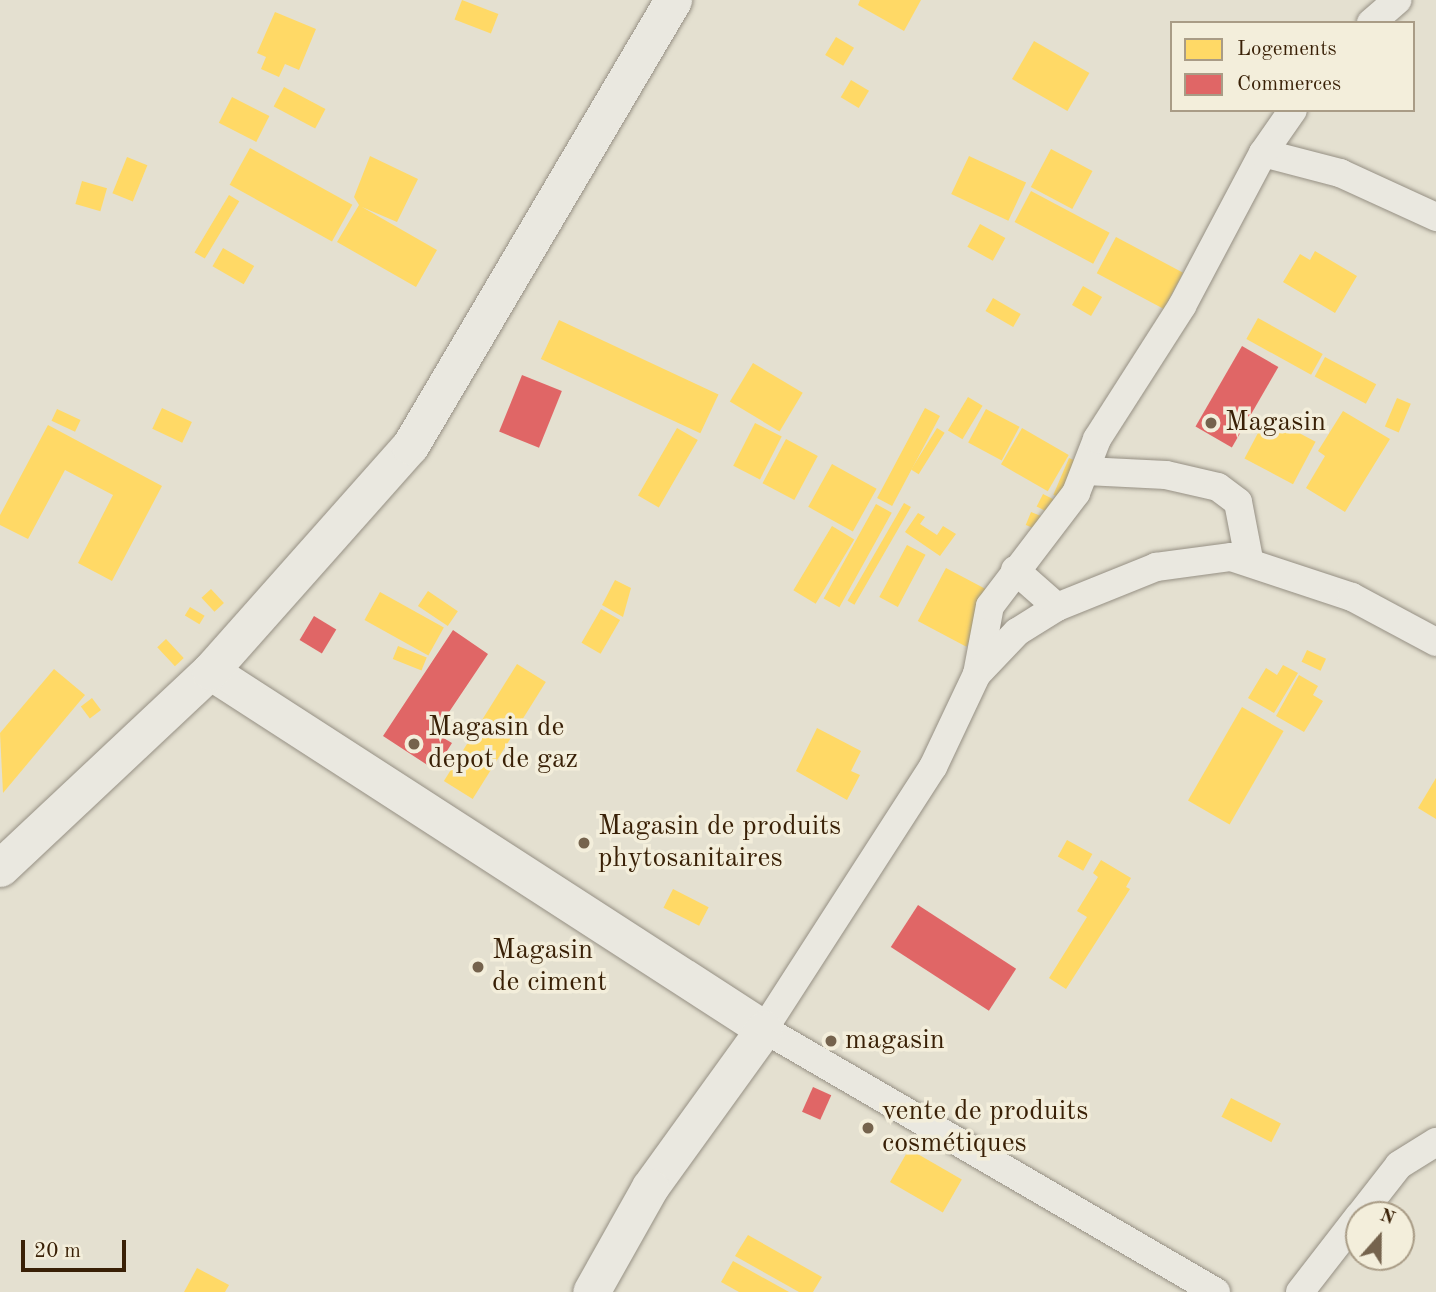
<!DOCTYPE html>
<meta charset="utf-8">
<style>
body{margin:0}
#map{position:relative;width:1436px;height:1292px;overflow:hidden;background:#e4e0d0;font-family:"Old Standard TT",serif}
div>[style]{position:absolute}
.homes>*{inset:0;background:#ffd966;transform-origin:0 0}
.shops>*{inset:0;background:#e06666;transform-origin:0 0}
.roads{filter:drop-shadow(0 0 2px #969084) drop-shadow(0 0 2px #969084)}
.minor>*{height:28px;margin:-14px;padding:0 14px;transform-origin:14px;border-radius:14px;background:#eae8e0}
.tertiary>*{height:37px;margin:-18.5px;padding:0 18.5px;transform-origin:18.5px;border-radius:18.5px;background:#eae8e0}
.dots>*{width:19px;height:19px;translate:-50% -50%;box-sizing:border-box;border:4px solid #f3eedb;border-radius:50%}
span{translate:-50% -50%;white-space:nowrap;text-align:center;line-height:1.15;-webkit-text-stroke:7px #f3eedb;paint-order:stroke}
.poi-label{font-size:28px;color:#392006}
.left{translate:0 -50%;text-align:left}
.legend{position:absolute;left:1170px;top:21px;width:245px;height:91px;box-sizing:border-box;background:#f3eedb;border:2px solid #a99c86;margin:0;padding:9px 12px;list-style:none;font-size:21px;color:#392006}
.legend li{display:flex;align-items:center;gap:14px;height:35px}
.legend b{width:35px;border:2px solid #a99c86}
.north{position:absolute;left:1345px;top:1201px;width:70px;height:70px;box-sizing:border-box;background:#f3eedb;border:2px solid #a99c86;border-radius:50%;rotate:21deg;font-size:19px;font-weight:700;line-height:28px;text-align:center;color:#392006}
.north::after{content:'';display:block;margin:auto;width:24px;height:32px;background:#75634d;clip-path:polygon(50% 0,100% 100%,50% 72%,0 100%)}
.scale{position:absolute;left:21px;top:1240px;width:105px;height:32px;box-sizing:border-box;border:4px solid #392006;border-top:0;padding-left:9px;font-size:21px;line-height:24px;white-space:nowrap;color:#392006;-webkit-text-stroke:5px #f3eedb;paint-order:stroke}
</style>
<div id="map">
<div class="homes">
<i style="left:462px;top:0;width:39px;height:21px;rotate:21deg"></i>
<i style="clip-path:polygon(860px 0,921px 0,904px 31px,858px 5px)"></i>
<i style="clip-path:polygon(275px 12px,316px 29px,299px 70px,285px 64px,279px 77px,261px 69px,266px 57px,257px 53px)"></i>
<i style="left:836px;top:37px;width:21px;height:21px;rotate:31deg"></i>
<i style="left:1034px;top:41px;width:64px;height:44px;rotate:30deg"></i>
<i style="left:851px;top:80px;width:21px;height:20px;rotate:31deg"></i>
<i style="left:284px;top:87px;width:47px;height:22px;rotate:28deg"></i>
<i style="left:232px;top:97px;width:42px;height:29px;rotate:27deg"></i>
<i style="left:250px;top:148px;width:117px;height:42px;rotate:29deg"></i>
<i style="left:1051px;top:149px;width:47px;height:43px;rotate:28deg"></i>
<i style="clip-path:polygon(370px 156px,418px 179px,397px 222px,362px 207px,437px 250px,416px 287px,337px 242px,359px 205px,354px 197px)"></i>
<i style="left:969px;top:156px;width:63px;height:42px;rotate:25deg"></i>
<i style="left:127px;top:157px;width:22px;height:39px;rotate:22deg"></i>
<i style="left:82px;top:181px;width:26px;height:24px;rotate:16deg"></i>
<i style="left:1031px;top:191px;width:89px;height:35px;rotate:28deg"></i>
<i style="left:229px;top:195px;width:12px;height:67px;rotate:31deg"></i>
<i style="left:980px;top:224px;width:29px;height:26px;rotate:29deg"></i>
<i style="left:1116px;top:237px;width:76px;height:41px;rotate:28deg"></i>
<i style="left:223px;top:248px;width:36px;height:21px;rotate:30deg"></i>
<i style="clip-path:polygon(1315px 251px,1357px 276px,1335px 313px,1283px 282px,1300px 254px,1310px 260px)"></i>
<i style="left:1083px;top:286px;width:22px;height:22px;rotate:30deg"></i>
<i style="left:993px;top:298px;width:32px;height:15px;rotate:30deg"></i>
<i style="left:1258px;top:318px;width:74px;height:24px;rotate:29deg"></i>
<i style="left:559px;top:320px;width:176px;height:43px;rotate:25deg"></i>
<i style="left:1325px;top:357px;width:58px;height:22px;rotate:28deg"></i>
<i style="left:753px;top:363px;width:58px;height:45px;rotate:31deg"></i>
<i style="left:968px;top:397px;width:17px;height:39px;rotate:31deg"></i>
<i style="left:1397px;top:398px;width:15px;height:31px;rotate:23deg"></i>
<i style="left:162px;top:408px;width:33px;height:23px;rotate:25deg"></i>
<i style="left:925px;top:408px;width:17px;height:102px;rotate:28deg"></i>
<i style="left:57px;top:409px;width:26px;height:13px;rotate:25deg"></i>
<i style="left:986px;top:409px;width:38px;height:38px;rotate:28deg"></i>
<i style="clip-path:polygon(1343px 411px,1390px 439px,1345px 512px,1306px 488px,1325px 456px,1318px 451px)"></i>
<i style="left:1267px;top:416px;width:55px;height:48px;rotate:28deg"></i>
<i style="left:755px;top:423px;width:30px;height:48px;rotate:27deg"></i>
<i style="clip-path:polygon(48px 425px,162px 486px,112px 581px,78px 563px,113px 495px,65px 470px,28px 539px,0 525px,0 515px)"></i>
<i style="left:677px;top:428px;width:24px;height:78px;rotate:30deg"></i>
<i style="left:937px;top:428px;width:9px;height:49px;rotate:32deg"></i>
<i style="left:1022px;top:428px;width:54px;height:42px;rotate:30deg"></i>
<i style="left:786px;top:439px;width:36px;height:50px;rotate:28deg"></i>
<i style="left:1069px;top:458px;width:13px;height:40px;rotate:23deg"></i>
<i style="left:832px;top:464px;width:51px;height:49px;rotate:29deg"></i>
<i style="left:1043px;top:494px;width:16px;height:14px;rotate:27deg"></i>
<i style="left:904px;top:503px;width:8px;height:113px;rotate:30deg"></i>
<i style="left:876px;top:504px;width:18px;height:108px;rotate:29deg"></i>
<i style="left:1031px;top:512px;width:18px;height:14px;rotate:22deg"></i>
<i style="clip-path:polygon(918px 513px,925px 517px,920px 524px,937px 535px,943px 526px,956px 534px,940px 556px,905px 532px)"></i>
<i style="left:832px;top:526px;width:26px;height:75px;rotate:31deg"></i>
<i style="left:907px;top:545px;width:21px;height:59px;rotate:28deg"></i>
<i style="left:946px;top:568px;width:55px;height:60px;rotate:28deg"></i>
<i style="clip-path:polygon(615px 580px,631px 588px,623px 617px,602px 605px)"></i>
<i style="left:211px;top:589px;width:19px;height:13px;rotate:47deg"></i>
<i style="left:428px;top:591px;width:36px;height:18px;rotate:34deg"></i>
<i style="left:380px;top:592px;width:73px;height:32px;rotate:29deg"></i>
<i style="left:190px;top:607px;width:17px;height:10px;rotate:31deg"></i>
<i style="left:601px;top:609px;width:22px;height:39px;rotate:30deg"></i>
<i style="left:166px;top:639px;width:26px;height:12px;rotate:47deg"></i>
<i style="left:398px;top:646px;width:31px;height:14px;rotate:22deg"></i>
<i style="left:1307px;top:650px;width:21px;height:13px;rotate:25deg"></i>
<i style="left:517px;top:664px;width:34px;height:138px;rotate:32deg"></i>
<i style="clip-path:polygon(1283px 665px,1298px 673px,1274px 713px,1248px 698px,1266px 668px,1277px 675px)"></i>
<i style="clip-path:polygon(54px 669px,85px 695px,3px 793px,0 733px)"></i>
<i style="clip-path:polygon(1299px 675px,1318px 686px,1313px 695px,1323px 701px,1304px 732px,1276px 716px)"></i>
<i style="left:92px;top:698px;width:15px;height:14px;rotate:53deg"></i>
<i style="left:1242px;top:707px;width:48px;height:108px;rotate:30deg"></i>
<i style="clip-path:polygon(817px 728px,861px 751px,851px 771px,860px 775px,847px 800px,796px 771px)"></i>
<i style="clip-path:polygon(1436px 778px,1436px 819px,1418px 808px)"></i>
<i style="left:1067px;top:840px;width:29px;height:19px;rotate:29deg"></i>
<i style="clip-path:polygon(1101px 860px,1131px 878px,1126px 887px,1130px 889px,1066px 989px,1049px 978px,1087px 917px,1077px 911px,1098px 877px,1093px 873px)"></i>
<i style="left:673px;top:889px;width:40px;height:21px;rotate:27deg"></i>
<i style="left:1231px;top:1098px;width:56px;height:21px;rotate:27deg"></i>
<i style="left:909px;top:1149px;width:61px;height:38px;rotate:30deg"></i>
<i style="clip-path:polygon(748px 1235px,822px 1277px,813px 1292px,799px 1292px,735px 1256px)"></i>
<i style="clip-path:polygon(733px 1261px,789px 1292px,739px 1292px,721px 1282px)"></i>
<i style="clip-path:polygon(197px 1268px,229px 1285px,225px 1292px,184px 1292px)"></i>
</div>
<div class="shops">
<i style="left:1242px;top:346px;width:42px;height:93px;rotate:30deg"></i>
<i style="left:522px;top:375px;width:43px;height:61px;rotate:22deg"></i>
<i style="left:314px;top:616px;width:26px;height:28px;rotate:31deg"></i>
<i style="clip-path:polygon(453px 630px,488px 654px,435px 733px,452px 743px,435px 770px,383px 736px)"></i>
<i style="left:918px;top:905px;width:117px;height:50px;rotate:33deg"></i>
<i style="left:813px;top:1087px;width:20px;height:27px;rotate:24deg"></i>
</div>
<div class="roads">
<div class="minor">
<i style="left:1371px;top:23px;width:35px;rotate:-41deg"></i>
<i style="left:1263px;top:153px;width:80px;rotate:14.6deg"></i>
<i style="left:1340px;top:173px;width:106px;rotate:24.6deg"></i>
<i style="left:1086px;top:471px;width:80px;rotate:2.9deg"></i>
<i style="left:1166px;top:475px;width:53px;rotate:13deg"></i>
<i style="left:1218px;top:487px;width:25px;rotate:37deg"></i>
<i style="left:1238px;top:502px;width:58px;rotate:79.1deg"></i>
<i style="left:1015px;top:570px;width:56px;rotate:41.4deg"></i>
<i style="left:977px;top:674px;width:69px;rotate:-79.2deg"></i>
<i style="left:990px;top:606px;width:142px;rotate:-52.7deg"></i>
<i style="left:1076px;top:493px;width:58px;rotate:-68.7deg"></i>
<i style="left:1097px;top:439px;width:158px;rotate:-57.4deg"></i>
<i style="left:1182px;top:306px;width:173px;rotate:-62.1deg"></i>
<i style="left:1263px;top:153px;width:52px;rotate:-55.1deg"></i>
<i style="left:1360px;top:1215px;width:63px;rotate:-52deg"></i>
<i style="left:1399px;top:1165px;width:44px;rotate:-31.9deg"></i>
<i style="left:1216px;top:1292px;width:523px;rotate:-149.81deg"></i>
<i style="left:764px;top:1029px;width:312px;rotate:-57.2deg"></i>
<i style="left:933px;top:767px;width:103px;rotate:-64.7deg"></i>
<i style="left:977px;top:674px;width:58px;rotate:-46.4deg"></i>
<i style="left:1017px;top:632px;width:47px;rotate:-32deg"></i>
<i style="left:1057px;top:607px;width:107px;rotate:-22deg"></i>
<i style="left:1156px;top:567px;width:76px;rotate:-7.6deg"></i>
<i style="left:1231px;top:557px;width:127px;rotate:18.3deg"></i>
<i style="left:1352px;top:597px;width:95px;rotate:28.2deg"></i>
<i style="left:1300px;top:1292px;width:96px;rotate:-52.2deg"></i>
</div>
<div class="tertiary">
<i style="left:210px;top:671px;width:660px;rotate:32.87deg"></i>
<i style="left:764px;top:1029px;width:195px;rotate:125.8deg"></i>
<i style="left:650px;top:1187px;width:120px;rotate:119.3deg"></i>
<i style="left:0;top:868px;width:288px;rotate:-43.2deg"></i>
<i style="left:210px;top:671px;width:301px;rotate:-48.4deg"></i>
<i style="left:410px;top:446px;width:518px;rotate:-59.47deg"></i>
</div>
</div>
<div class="dots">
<i style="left:1211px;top:423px;background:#75634d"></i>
<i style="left:414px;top:744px;background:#75634d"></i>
<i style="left:584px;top:843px;background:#75634d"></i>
<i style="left:478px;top:967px;background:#75634d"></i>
<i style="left:831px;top:1041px;background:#75634d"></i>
<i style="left:868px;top:1128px;background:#75634d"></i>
</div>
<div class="poi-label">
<span class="left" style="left:1225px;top:423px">Magasin</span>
<span class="left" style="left:428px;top:744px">Magasin de<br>depot de gaz</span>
<span class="left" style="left:598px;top:843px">Magasin de produits<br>phytosanitaires</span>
<span class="left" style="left:492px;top:967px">Magasin<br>de ciment</span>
<span class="left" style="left:845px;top:1041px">magasin</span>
<span class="left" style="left:882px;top:1128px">vente de produits<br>cosmétiques</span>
</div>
<ul class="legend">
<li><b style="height:19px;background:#ffd966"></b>Logements</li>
<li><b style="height:19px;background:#e06666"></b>Commerces</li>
</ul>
<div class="north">N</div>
<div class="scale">20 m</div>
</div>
